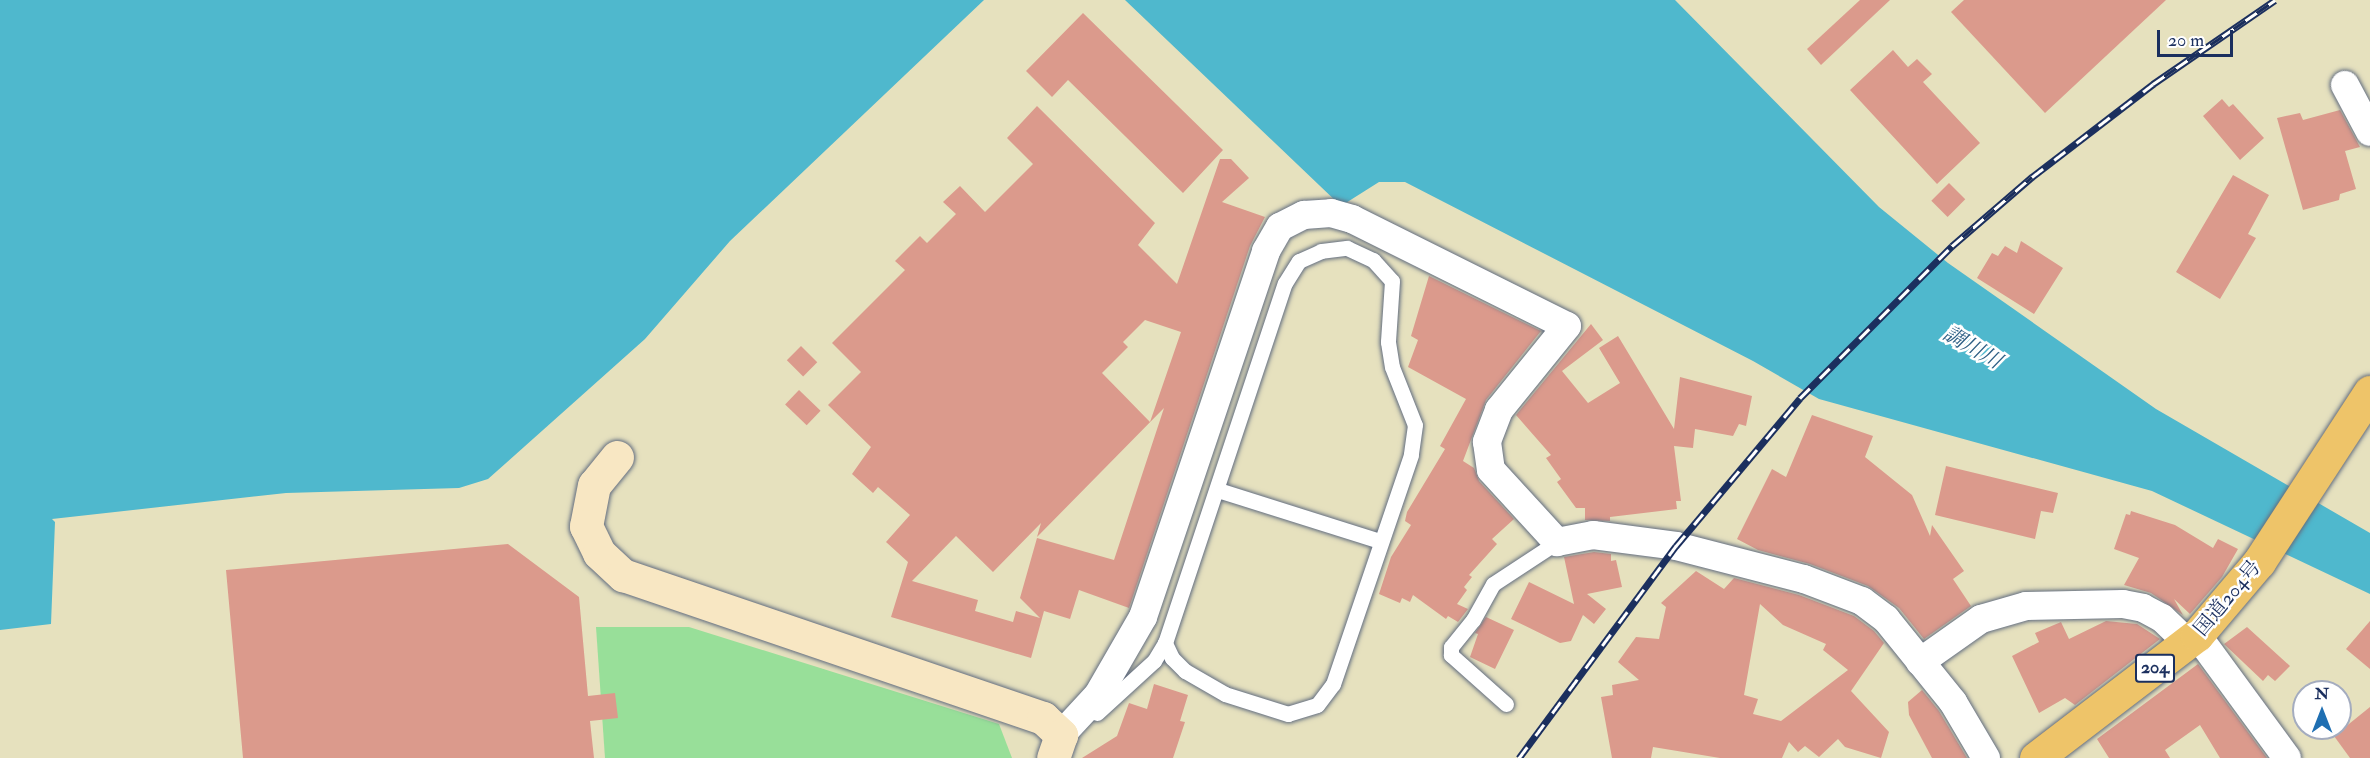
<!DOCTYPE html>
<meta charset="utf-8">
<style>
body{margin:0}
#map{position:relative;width:2370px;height:758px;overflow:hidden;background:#e6e1be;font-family:"IM FELL Double Pica","Noto Serif JP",serif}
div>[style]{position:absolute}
.green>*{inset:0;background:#98df99}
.water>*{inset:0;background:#4fb8cd}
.building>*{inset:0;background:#db9a8c;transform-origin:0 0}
.roads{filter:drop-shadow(0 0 2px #626d80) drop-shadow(0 0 2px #626d80)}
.lane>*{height:15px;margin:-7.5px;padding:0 7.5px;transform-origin:7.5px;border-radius:7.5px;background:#fff}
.street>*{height:28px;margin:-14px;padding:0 14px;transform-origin:14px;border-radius:14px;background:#fff}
.secondary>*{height:33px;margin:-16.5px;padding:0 16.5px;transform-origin:16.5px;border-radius:16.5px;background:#f8e7c3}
.highway>*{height:33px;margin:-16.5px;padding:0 16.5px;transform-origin:16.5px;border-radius:16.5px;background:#eec469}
.rail>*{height:7px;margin-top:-3.5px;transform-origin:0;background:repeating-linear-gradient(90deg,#fff 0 14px,#1b2f5e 0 28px);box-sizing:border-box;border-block:2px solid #1b2f5e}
span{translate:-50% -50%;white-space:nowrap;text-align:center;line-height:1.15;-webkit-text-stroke:5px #fff;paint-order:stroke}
.shield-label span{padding:2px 4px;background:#fff;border:2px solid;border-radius:4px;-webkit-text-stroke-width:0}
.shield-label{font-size:18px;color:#1b2f5e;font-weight:700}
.street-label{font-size:20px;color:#1b2f5e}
.water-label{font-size:21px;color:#2d5f85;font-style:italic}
.north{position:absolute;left:2292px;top:680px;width:60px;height:60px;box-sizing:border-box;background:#fff;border:2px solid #a4acbf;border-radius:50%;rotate:0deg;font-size:16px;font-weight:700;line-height:24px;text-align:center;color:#1b2f5e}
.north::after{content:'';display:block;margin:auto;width:21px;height:27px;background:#1f6fb2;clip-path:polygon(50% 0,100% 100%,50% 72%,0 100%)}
.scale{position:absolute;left:2157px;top:30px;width:76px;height:27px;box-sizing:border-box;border:3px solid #1b2f5e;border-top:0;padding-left:8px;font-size:18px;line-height:21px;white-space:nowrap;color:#1b2f5e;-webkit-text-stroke:4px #fff;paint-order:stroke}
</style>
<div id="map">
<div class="green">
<i style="clip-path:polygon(596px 627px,689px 627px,999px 724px,1012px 758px,605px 758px)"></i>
</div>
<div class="water">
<i style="clip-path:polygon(0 0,984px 0,730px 241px,645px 339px,488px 479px,459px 488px,286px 493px,52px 519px,55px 522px,51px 624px,0 630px)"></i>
<i style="clip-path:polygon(1125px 0,1675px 0,1879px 207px,1948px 263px,2156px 409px,2370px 533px,2370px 594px,2152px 491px,1819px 399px,1753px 361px,1405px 182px,1379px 182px,1341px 206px)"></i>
</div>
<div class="building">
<i style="clip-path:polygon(1860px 0,1890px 0,1821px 65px,1807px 49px)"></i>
<i style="clip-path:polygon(1964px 0,2166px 0,2045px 113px,1951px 12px)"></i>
<i style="clip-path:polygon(1083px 13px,1223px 150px,1183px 193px,1068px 80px,1052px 97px,1026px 71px)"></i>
<i style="clip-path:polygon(1893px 50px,1908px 67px,1917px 59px,1932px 74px,1923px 82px,1980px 143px,1937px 184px,1850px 90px)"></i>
<i style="clip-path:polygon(2222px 99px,2229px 107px,2233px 104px,2264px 138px,2240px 160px,2203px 116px)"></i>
<i style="clip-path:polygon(evenodd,1037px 106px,1155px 223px,1138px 245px,1177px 284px,1220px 159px,1231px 159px,1249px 178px,1222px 202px,1265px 217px,1250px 246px,1129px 608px,1079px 590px,1070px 619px,1044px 611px,1031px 658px,891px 617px,908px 562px,886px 542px,910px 515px,878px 487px,873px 493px,852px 474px,871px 447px,828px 405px,861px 372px,832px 343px,905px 270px,895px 261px,920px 236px,927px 243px,956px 214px,943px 202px,960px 186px,985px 212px,1033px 164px,1007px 138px,1037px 106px,1145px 320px,1181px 332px,1150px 422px,1102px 373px,1128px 347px,1123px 342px,1145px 320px,1037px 106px,1164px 408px,1114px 560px,1037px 538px,1020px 598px,1040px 618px,1016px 611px,1013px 622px,975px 611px,978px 600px,912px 581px,956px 536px,993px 572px,1041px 523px,1037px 537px,1164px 408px)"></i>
<i style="clip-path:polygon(2340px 110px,2360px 147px,2345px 151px,2356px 189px,2340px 194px,2339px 200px,2303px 210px,2277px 118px,2300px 113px,2303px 120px)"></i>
<i style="clip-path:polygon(2233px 175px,2269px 195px,2248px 234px,2256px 238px,2220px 299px,2176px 272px)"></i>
<i style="left:1949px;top:183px;width:23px;height:25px;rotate:45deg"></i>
<i style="clip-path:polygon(2021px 241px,2063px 268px,2034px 314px,1977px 278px,1992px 253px,1998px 256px,2005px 246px,2017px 253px)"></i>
<i style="clip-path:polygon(1429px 276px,1541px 331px,1486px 400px,1463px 461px,1474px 468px,1479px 481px,1514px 519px,1492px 539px,1497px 544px,1469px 575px,1472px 577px,1464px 587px,1467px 590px,1457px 604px,1468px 609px,1458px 622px,1448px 616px,1446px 619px,1413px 595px,1410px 602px,1402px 598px,1400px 603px,1379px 594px,1391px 557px,1411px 525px,1405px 521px,1407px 512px,1445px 449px,1440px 446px,1466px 399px,1408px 367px,1418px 340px,1411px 336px)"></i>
<i style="clip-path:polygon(1591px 324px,1603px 340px,1562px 371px,1588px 403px,1620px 383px,1599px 348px,1618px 336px,1674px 429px,1680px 377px,1752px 396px,1746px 426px,1739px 424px,1733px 436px,1695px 429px,1693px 448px,1674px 446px,1681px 501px,1676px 501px,1677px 509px,1610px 517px,1610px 521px,1585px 520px,1585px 508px,1576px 508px,1557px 482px,1561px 479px,1546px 458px,1551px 455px,1516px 415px)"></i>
<i style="left:801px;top:346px;width:23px;height:20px;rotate:45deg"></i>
<i style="left:799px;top:390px;width:30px;height:20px;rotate:44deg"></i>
<i style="clip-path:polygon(1812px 415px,1873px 436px,1865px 457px,1912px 495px,1930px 536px,1932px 525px,1964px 571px,1953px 579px,1971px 606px,1924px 639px,1899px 608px,1868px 586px,1810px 564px,1758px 550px,1737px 539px,1772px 469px,1786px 477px)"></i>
<i style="clip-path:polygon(1946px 466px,2058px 493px,2053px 513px,2041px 511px,2035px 539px,1935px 515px)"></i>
<i style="clip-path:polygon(2131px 511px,2175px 525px,2213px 548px,2218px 539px,2238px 549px,2222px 577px,2190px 614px,2174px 599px,2183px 615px,2151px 593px,2124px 585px,2139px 558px,2114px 549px,2126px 514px,2130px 515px)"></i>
<i style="clip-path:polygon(508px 544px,579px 597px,588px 696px,615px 693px,618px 718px,590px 721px,594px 758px,243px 758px,226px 570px)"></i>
<i style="clip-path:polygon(1594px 552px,1611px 554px,1611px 561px,1616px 560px,1622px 587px,1587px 594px,1606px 609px,1594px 624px,1583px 615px,1571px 641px,1560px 643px,1511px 619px,1529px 582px,1574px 604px,1564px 557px)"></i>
<i style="clip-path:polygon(evenodd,1696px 571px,1724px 589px,1734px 578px,1799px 595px,1854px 616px,1874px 631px,1884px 643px,1851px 691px,1889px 732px,1881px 758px,1845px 747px,1838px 739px,1819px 757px,1805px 746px,1798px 752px,1789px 742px,1782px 758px,1720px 758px,1653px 747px,1651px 758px,1612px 758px,1601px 697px,1613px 695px,1612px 685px,1639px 680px,1618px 662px,1636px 637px,1659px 639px,1666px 607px,1661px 603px,1696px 571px,1760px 604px,1783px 625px,1826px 644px,1823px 650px,1848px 670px,1781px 721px,1753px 714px,1758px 699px,1744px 695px,1760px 604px)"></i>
<i style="clip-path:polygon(1486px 617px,1514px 630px,1495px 669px,1470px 657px,1478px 634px,1475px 633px)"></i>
<i style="clip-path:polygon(2106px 621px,2137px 624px,2160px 639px,2075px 705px,2065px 698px,2039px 713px,2012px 656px,2039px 642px,2035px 633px,2061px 622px,2069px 639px)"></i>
<i style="clip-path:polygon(2370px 621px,2370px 669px,2346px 649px)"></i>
<i style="clip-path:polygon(2247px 627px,2290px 666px,2275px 681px,2268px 675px,2263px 681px,2224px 644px)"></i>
<i style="clip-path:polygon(2198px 664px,2267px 758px,2220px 758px,2200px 725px,2165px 750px,2170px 758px,2109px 758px,2097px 739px)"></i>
<i style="clip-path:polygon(1154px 684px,1188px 695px,1180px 721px,1185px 722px,1173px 758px,1082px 758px,1117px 736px,1129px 703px,1147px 709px)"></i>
<i style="clip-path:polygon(1922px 690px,1939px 711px,1967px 758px,1932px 758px,1909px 715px,1908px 702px)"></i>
<i style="clip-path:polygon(2370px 707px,2370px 758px,2350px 758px,2334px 736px)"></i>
</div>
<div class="roads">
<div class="lane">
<i style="left:1347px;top:248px;width:29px;rotate:25deg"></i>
<i style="left:1373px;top:260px;width:28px;rotate:48deg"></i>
<i style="left:1392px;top:281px;width:61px;rotate:93.8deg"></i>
<i style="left:1388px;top:342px;width:25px;rotate:81deg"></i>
<i style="left:1392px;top:367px;width:62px;rotate:68.4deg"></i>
<i style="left:1415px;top:425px;width:30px;rotate:98deg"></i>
<i style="left:1411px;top:455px;width:242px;rotate:108.8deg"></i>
<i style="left:1333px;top:684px;width:26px;rotate:127deg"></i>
<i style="left:1317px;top:705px;width:30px;rotate:163deg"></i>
<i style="left:1288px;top:714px;width:66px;rotate:-162.4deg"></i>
<i style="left:1225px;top:694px;width:46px;rotate:-150.1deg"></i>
<i style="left:1185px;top:671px;width:18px;rotate:-135deg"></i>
<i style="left:1172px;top:658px;width:17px;rotate:-115deg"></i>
<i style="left:1165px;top:643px;width:379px;rotate:-71.6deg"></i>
<i style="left:1285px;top:283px;width:26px;rotate:-58deg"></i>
<i style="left:1299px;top:261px;width:24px;rotate:-24deg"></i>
<i style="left:1321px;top:251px;width:26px;rotate:-7deg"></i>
<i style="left:1218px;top:490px;width:170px;rotate:17.5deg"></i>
<i style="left:1506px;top:704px;width:74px;rotate:-138.3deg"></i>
<i style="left:1451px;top:655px;width:8px;rotate:-90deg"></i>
<i style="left:1451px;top:647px;width:35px;rotate:-51deg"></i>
<i style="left:1473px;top:620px;width:41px;rotate:-60.9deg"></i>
<i style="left:1493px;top:584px;width:77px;rotate:-33.3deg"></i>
<i style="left:1097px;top:713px;width:77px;rotate:-42.4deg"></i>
<i style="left:1154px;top:661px;width:21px;rotate:-59deg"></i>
</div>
<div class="street">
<i style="left:2345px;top:85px;width:53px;rotate:62deg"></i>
<i style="left:2197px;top:635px;width:152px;rotate:53.8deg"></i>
<i style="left:1920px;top:662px;width:75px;rotate:-35.2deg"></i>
<i style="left:1981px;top:619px;width:47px;rotate:-16.1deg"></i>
<i style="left:2026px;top:606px;width:97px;rotate:-1.2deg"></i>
<i style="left:2123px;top:604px;width:20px;rotate:11deg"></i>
<i style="left:2143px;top:608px;width:21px;rotate:28deg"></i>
<i style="left:2162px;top:618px;width:36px;rotate:44deg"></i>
<i style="left:1061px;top:735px;width:54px;rotate:-47.2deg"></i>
<i style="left:1098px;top:695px;width:90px;rotate:-60deg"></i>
<i style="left:1143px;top:617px;width:386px;rotate:-71.4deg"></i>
<i style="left:1266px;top:251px;width:28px;rotate:-60deg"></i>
<i style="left:1280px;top:227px;width:27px;rotate:-27deg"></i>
<i style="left:1304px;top:215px;width:27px;rotate:-4deg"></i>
<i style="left:1331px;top:213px;width:22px;rotate:16deg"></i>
<i style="left:1352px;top:219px;width:240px;rotate:26.5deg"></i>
<i style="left:1567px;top:326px;width:108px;rotate:129deg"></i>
<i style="left:1499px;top:410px;width:34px;rotate:111deg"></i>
<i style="left:1487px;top:442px;width:28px;rotate:82deg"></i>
<i style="left:1491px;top:470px;width:98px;rotate:47.5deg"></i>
<i style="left:1557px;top:542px;width:37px;rotate:-11deg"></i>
<i style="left:1593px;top:535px;width:84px;rotate:7.5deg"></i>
<i style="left:1676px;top:546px;width:132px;rotate:14.5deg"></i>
<i style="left:1804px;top:579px;width:62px;rotate:20.8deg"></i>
<i style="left:1862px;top:601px;width:30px;rotate:37deg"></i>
<i style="left:1886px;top:619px;width:107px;rotate:51.1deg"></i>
<i style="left:1953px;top:702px;width:65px;rotate:59.5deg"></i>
</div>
<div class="secondary">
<i style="left:617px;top:457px;width:36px;rotate:129deg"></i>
<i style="left:594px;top:485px;width:42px;rotate:101deg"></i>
<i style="left:586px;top:526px;width:30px;rotate:64deg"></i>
<i style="left:599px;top:553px;width:33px;rotate:43deg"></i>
<i style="left:623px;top:575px;width:444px;rotate:18.8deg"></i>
<i style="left:1043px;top:718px;width:25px;rotate:43deg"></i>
<i style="left:1061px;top:735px;width:24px;rotate:109deg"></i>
</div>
<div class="highway">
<i style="left:2036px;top:758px;width:203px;rotate:-37.4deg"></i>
<i style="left:2197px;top:635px;width:96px;rotate:-49.7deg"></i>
<i style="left:2259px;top:562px;width:203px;rotate:-56.9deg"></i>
</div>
</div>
<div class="rail">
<i style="left:1519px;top:758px;width:264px;rotate:-53.5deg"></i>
<i style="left:1676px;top:546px;width:193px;rotate:-50deg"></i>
<i style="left:1800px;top:398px;width:215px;rotate:-45deg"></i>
<i style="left:1952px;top:246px;width:106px;rotate:-40.8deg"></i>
<i style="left:2032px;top:177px;width:153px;rotate:-37.5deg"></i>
<i style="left:2153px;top:84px;width:148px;rotate:-34.5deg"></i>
</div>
<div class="shield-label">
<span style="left:2155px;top:668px">204</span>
</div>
<div class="street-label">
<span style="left:2227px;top:598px;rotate:-50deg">国道204号</span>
</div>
<div class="water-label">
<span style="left:1972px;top:348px;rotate:30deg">調川川</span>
</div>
<div class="north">N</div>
<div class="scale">20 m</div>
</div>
